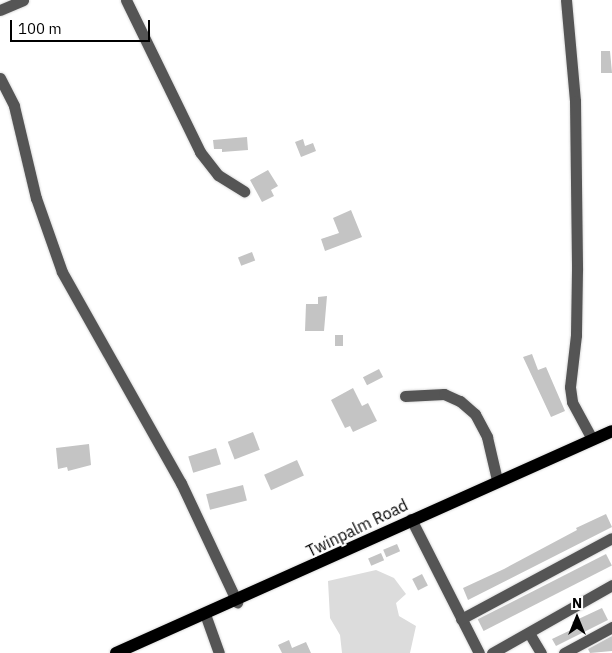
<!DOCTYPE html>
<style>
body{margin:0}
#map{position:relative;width:612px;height:653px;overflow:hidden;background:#fff;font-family:"IBM Plex Sans",sans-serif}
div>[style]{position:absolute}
.green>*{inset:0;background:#dcdcdc}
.building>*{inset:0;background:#c4c4c4;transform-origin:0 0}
.roads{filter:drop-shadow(0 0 1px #dbdbdb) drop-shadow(0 0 1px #dbdbdb)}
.minor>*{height:11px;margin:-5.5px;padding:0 5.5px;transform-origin:5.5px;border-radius:5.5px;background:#555}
.major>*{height:12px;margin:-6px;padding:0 6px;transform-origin:6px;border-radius:6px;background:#000}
span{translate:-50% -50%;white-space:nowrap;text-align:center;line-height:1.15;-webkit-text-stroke:4px #fff;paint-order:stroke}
.street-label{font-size:16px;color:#000}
.north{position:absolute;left:552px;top:593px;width:50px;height:50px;-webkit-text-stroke:4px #fff;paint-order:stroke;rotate:0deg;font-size:14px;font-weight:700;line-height:20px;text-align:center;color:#000}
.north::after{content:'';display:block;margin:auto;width:18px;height:22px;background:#000;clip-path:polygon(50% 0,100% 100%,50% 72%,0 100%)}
.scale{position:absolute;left:10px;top:20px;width:140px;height:22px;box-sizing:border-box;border:2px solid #000;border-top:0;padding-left:6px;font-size:15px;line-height:18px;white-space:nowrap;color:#000;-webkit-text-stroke:4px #fff;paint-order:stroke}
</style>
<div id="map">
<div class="green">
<i style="clip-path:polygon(376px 570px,394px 578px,406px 594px,396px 603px,399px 616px,416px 626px,410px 653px,342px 653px,340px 635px,330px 618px,328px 581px)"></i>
</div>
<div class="building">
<i style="clip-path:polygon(601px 51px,610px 51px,612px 73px,601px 73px)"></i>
<i style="clip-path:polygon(247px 137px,248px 150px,222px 152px,222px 149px,214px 149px,213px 140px)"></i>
<i style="clip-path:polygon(303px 139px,305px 146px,313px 143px,316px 151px,301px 157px,295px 142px)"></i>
<i style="clip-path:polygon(268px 170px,278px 186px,271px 190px,274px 196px,262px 202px,250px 180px)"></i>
<i style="clip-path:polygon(351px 210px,362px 237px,325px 251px,321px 239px,339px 233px,333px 218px)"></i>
<i style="left:252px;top:252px;width:9px;height:15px;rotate:69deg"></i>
<i style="clip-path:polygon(327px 296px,324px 331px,305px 331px,306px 304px,318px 304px,318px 297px)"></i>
<i style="left:335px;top:335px;width:8px;height:11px"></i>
<i style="clip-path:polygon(532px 354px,538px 370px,546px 367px,565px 411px,551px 417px,523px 357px)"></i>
<i style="left:379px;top:369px;width:9px;height:18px;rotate:63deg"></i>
<i style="clip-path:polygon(353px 388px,362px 406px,368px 403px,377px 421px,353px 432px,350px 426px,345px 428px,331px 400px)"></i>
<i style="left:253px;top:432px;width:19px;height:27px;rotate:69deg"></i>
<i style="clip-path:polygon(89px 444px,91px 465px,68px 471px,67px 467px,58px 469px,56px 448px)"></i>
<i style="left:216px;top:448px;width:17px;height:29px;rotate:73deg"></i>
<i style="left:297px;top:460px;width:17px;height:36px;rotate:66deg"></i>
<i style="left:243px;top:485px;width:16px;height:38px;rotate:76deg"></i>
<i style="clip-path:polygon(606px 514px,612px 527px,468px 600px,463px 588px,504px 569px,577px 530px,576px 528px)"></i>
<i style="left:397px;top:544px;width:8px;height:15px;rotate:67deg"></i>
<i style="left:381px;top:553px;width:8px;height:14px;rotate:67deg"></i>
<i style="left:606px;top:554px;width:13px;height:144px;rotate:63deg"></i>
<i style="left:422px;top:574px;width:13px;height:11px;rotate:63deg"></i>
<i style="clip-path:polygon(602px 608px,608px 620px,556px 646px,552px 639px,575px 628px,572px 622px)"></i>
<i style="clip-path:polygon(612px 636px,612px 651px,590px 653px,588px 649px)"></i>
<i style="clip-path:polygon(289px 640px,292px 648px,306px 642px,311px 653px,282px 653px,278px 645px)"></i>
</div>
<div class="roads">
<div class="minor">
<i style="left:126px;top:0;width:169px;rotate:64deg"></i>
<i style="left:200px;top:152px;width:29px;rotate:52deg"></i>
<i style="left:218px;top:175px;width:31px;rotate:32deg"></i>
<i style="left:566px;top:0;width:101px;rotate:84.9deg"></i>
<i style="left:575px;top:101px;width:169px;rotate:89.3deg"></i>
<i style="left:577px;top:270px;width:65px;rotate:90.9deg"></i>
<i style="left:576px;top:335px;width:52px;rotate:96.6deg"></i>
<i style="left:570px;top:387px;width:15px;rotate:82deg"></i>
<i style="left:572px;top:402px;width:42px;rotate:61.6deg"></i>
<i style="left:0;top:10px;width:25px;rotate:-23deg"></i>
<i style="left:0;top:78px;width:31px;rotate:63deg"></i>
<i style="left:14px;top:106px;width:95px;rotate:76.6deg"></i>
<i style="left:36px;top:198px;width:78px;rotate:70.6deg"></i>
<i style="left:62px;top:272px;width:242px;rotate:60.6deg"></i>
<i style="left:181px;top:483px;width:132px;rotate:64.8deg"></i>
<i style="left:405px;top:396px;width:39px;rotate:-3deg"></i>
<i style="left:444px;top:394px;width:17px;rotate:24deg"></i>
<i style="left:460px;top:401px;width:20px;rotate:41deg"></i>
<i style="left:475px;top:414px;width:26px;rotate:62deg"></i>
<i style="left:487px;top:437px;width:44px;rotate:76.9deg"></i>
<i style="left:411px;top:519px;width:150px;rotate:63.1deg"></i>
<i style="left:205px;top:614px;width:41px;rotate:70.3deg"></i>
<i style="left:461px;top:619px;width:171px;rotate:-28.2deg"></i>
<i style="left:529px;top:633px;width:23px;rotate:59deg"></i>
<i style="left:492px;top:653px;width:138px;rotate:-29.5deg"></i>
<i style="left:564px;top:653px;width:55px;rotate:-28.4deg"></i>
</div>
<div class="major">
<i style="left:116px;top:653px;width:543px;rotate:-24.11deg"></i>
</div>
</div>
<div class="street-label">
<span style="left:357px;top:528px;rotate:-26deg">Twinpalm Road</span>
</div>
<div class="north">N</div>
<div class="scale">100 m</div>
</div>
